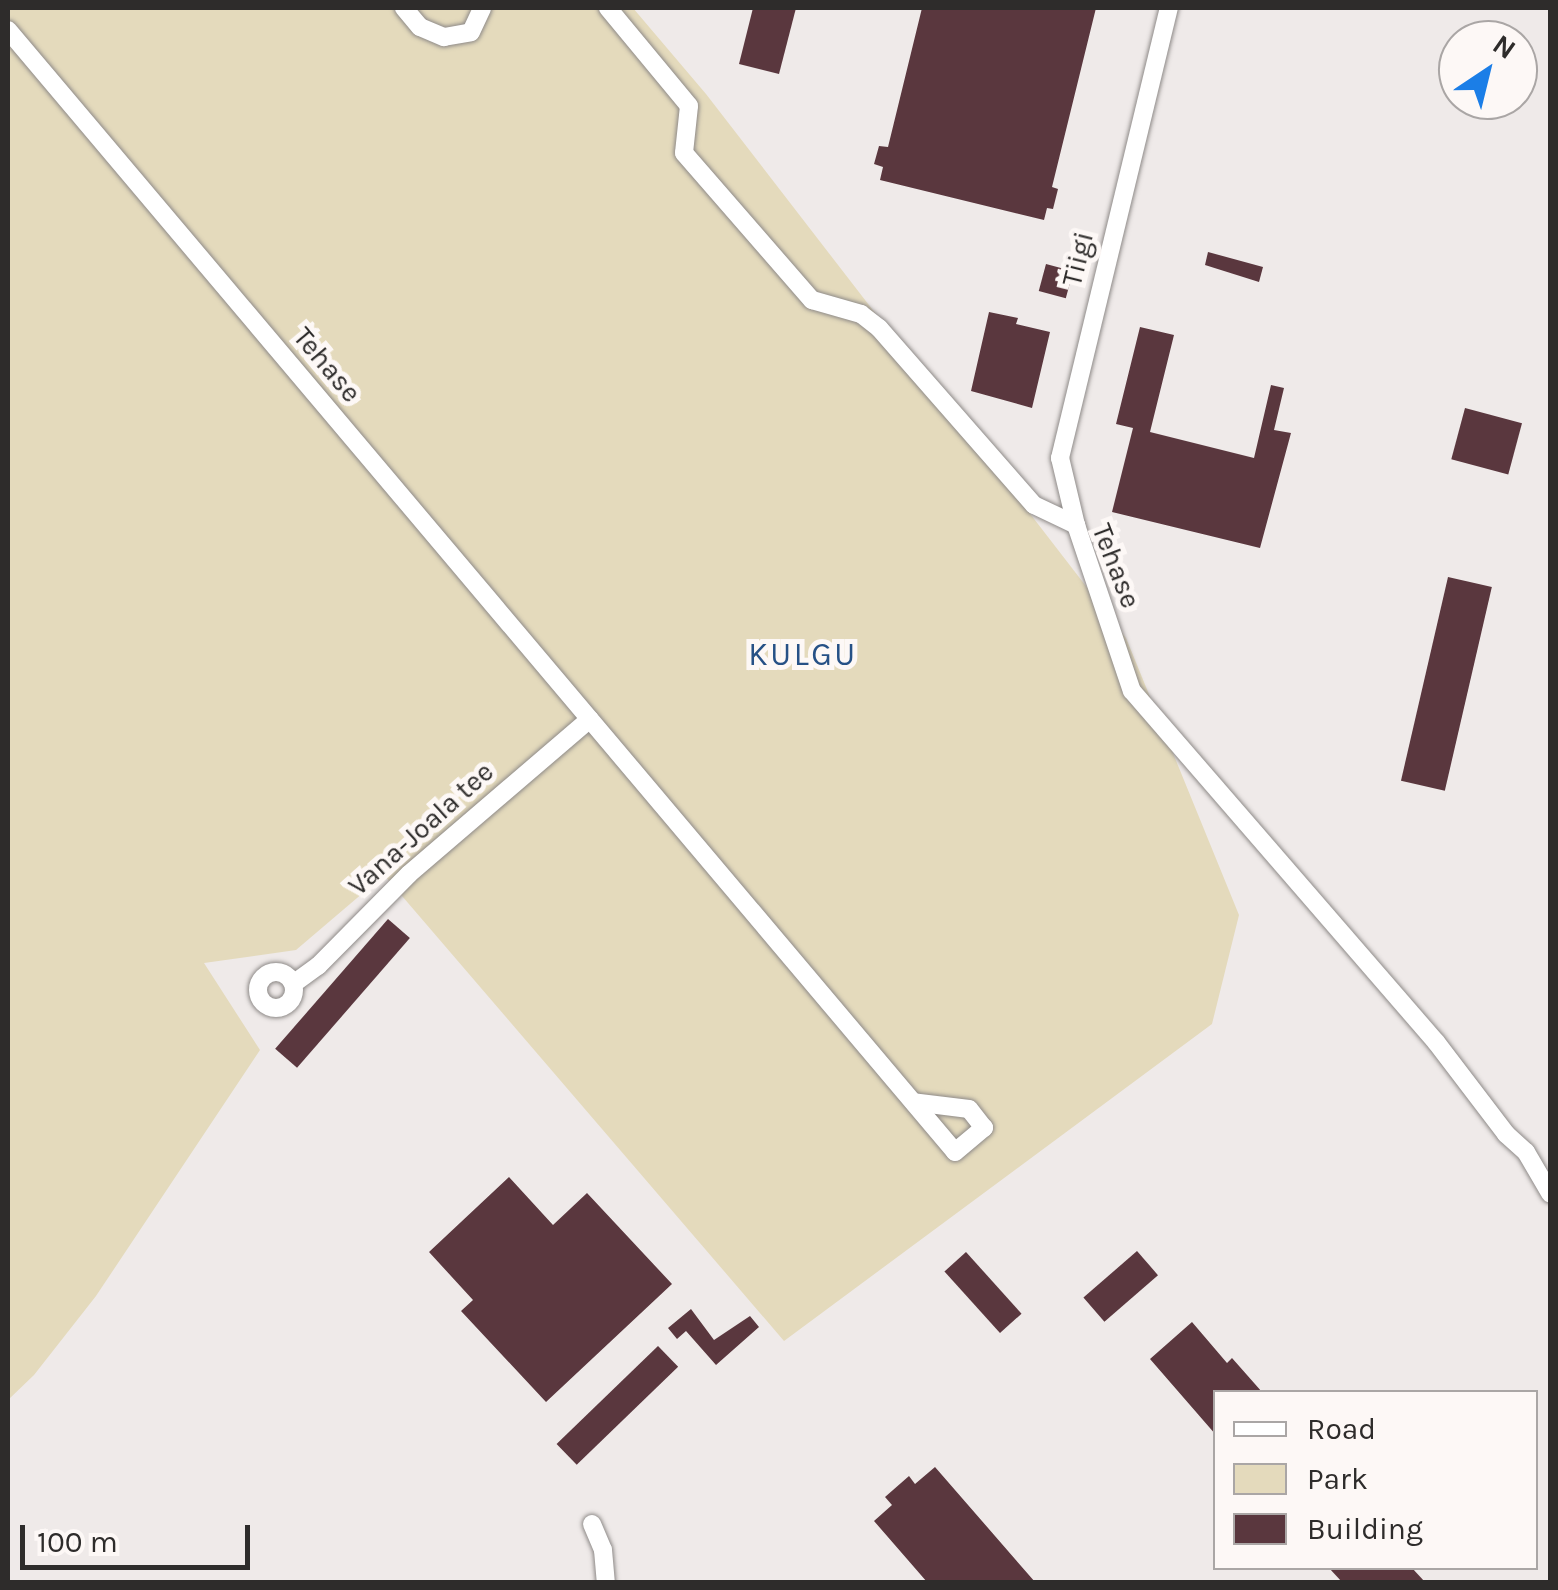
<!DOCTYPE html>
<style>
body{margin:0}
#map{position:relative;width:1558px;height:1590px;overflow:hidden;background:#efeae9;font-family:Karla,sans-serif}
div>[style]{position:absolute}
.green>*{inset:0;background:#e4dabc}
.building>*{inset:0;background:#5a373e;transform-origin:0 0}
.roads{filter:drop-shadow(0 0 2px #8e8a88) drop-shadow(0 0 2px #8e8a88)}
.minor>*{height:18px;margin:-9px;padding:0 9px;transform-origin:9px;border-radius:9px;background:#fff}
.minor>.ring{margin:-9px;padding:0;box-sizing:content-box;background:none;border:18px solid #fff;border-radius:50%}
span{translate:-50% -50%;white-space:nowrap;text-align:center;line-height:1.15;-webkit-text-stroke:10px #fdf8f6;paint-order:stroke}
.street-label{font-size:28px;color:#2e2c2b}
.quarter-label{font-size:32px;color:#265186;letter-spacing:2.5px}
.frame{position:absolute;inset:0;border:10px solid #2e2c2b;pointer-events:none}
.legend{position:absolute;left:1213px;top:1390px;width:325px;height:180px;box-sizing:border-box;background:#fdf8f6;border:2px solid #aaa6a5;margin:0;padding:12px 18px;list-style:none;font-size:30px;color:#2e2c2b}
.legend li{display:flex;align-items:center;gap:20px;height:50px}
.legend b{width:50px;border:2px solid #aaa6a5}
.north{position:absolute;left:1438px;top:20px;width:100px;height:100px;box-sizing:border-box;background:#fdf8f6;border:2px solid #aaa6a5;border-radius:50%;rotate:35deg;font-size:28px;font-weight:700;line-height:40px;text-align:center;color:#2e2c2b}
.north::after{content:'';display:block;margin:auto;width:35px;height:45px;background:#1b7ee7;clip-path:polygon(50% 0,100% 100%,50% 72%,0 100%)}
.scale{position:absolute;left:20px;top:1525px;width:230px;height:45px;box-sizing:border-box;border:5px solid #2e2c2b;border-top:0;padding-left:12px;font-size:30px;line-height:35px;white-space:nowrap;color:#2e2c2b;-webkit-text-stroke:8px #fdf8f6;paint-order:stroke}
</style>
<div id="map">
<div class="green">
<i style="clip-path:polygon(8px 8px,633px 8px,706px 94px,1126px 638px,1239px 915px,1212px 1024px,784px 1341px,384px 875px,296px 950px,204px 963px,260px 1050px,96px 1296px,34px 1375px,8px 1400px)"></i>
</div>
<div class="building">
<i style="clip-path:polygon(753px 8px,796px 8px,779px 74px,739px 64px)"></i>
<i style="clip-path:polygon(922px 8px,1096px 8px,1052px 187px,1058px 189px,1053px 209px,1047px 208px,1044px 220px,880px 180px,883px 167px,874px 164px,879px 146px,888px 147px)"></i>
<i style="clip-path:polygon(1208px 252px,1263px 267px,1259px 282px,1205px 265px)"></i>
<i style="left:1046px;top:264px;width:28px;height:28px;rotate:15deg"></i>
<i style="clip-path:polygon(989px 312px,1018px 318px,1016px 324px,1050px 332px,1032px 408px,971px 391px)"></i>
<i style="clip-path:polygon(1140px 327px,1174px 335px,1150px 432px,1254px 458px,1271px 385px,1284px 388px,1274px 430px,1291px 433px,1260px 548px,1112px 512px,1133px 428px,1116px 424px)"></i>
<i style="left:1465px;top:408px;width:59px;height:53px;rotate:15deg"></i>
<i style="left:1448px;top:577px;width:45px;height:209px;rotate:13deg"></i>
<i style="left:388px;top:919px;width:29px;height:172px;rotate:41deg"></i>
<i style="clip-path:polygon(509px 1177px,553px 1225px,587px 1193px,672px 1284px,546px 1402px,461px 1311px,473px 1300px,429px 1252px)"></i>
<i style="left:1137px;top:1251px;width:32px;height:71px;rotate:49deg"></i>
<i style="left:966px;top:1252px;width:83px;height:29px;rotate:48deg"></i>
<i style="clip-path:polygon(691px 1309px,714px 1340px,750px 1316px,759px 1327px,716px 1365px,686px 1331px,677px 1339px,668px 1328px)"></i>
<i style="clip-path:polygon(1192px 1322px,1227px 1363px,1232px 1358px,1262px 1392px,1216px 1392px,1216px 1435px,1150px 1359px)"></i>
<i style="left:658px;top:1346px;width:29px;height:141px;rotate:46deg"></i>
<i style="clip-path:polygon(935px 1467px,1035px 1582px,927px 1582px,874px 1521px,892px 1505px,885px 1497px,909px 1476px,915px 1484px)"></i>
<i style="clip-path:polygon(1329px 1568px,1412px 1568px,1425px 1582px,1342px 1582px)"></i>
</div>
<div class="roads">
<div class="minor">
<i style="left:404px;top:8px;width:25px;rotate:50deg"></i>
<i style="left:420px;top:27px;width:26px;rotate:23deg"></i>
<i style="left:444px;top:37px;width:27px;rotate:-10deg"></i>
<i style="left:471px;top:32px;width:26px;rotate:-65deg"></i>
<i style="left:608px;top:8px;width:127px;rotate:50.4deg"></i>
<i style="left:689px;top:106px;width:47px;rotate:96.1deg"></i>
<i style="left:684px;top:153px;width:195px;rotate:49deg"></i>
<i style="left:812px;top:300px;width:51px;rotate:15.9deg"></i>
<i style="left:861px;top:314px;width:23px;rotate:38deg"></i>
<i style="left:879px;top:328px;width:235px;rotate:48.8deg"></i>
<i style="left:1034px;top:505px;width:47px;rotate:25.5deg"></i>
<i style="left:1076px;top:525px;width:175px;rotate:71.4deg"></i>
<i style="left:1132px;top:691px;width:464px;rotate:49.1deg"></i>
<i style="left:1436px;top:1042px;width:116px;rotate:52.7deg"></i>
<i style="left:1506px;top:1134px;width:27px;rotate:42deg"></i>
<i style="left:1526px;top:1152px;width:48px;rotate:59.7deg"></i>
<i style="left:8px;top:30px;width:1468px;rotate:49.83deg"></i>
<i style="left:955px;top:1152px;width:38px;rotate:-40deg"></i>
<i style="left:984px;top:1128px;width:24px;rotate:-128deg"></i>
<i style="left:969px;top:1109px;width:56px;rotate:-172.9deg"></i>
<i style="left:1076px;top:525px;width:69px;rotate:-103.4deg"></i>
<i style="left:1060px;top:458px;width:463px;rotate:-76.4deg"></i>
<i class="ring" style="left:258px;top:972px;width:18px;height:18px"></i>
<i style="left:293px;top:984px;width:31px;rotate:-36deg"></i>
<i style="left:318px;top:966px;width:129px;rotate:-45.3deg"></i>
<i style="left:409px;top:874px;width:238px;rotate:-40.6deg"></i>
<i style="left:592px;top:1524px;width:28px;rotate:67deg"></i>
<i style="left:603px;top:1550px;width:32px;rotate:85deg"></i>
</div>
</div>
<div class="street-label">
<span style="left:1078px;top:259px;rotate:-76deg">Tiigi</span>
<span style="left:327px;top:365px;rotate:50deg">Tehase</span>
<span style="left:1116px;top:566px;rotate:69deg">Tehase</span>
<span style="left:421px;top:829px;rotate:-42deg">Vana-Joala tee</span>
</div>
<div class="quarter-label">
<span style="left:803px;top:655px">KULGU</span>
</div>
<div class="frame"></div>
<ul class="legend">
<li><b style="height:12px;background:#fff"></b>Road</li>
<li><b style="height:28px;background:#e4dabc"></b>Park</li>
<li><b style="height:28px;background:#5a373e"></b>Building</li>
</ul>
<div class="north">N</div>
<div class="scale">100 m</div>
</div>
